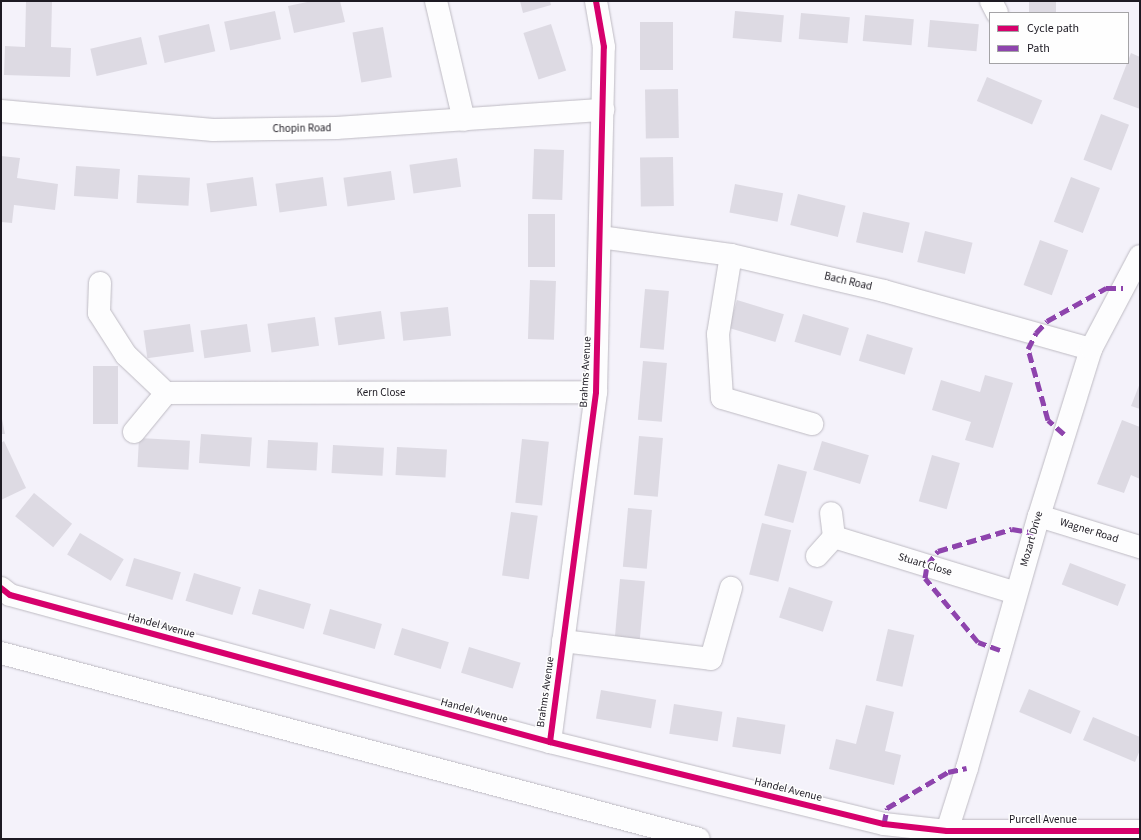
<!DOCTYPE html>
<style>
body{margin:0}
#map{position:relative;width:1141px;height:840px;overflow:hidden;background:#f4f2fa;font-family:"Source Sans 3",sans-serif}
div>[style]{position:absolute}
.building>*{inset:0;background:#dddae3;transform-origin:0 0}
.roads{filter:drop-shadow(0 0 1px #bebbc3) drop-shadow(0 0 1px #bebbc3)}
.minor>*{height:22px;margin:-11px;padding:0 11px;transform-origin:11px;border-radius:11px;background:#fdfdfe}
.quiet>*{height:5px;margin-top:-2.5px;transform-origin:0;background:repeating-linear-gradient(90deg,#8e44ad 0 10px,transparent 0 15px)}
.cycleway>*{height:6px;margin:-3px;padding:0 3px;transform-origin:3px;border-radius:3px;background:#d6006c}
span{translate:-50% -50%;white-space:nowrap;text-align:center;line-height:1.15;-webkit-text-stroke:3px #fefefe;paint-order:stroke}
.street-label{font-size:11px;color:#1d1a23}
.frame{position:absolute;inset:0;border:2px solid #1d1a23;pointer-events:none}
.legend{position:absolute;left:989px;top:12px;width:140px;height:52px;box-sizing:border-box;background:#fefefe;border:1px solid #a4a3a6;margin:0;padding:5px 7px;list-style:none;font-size:12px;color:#1d1a23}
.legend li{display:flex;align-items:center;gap:8px;height:20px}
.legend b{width:20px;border:1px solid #a4a3a6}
</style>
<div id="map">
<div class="building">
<i style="clip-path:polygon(26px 1px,52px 1px,51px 47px,71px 48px,70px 77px,4px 75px,5px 46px,25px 47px)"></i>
<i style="clip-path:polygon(312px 1px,340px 1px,345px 22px,294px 33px,288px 6px)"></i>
<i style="clip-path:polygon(520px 1px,550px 1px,551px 5px,523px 13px)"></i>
<i style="left:1029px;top:1px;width:27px;height:12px"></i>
<i style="left:275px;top:11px;width:29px;height:52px;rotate:78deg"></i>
<i style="left:735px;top:11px;width:49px;height:27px;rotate:5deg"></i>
<i style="left:801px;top:13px;width:49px;height:26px;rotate:5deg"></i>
<i style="left:865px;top:15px;width:49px;height:26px;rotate:5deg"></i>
<i style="left:930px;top:20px;width:49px;height:27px;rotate:5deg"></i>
<i style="left:640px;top:22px;width:33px;height:48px"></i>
<i style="left:209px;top:24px;width:28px;height:52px;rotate:77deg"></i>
<i style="left:551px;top:24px;width:49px;height:29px;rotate:72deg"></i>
<i style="left:383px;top:27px;width:51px;height:31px;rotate:80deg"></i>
<i style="left:141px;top:37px;width:28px;height:52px;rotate:77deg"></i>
<i style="clip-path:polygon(1131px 53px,1140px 57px,1140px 109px,1113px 99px)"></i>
<i style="left:987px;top:77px;width:60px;height:26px;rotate:23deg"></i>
<i style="left:678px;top:89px;width:49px;height:33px;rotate:89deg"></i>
<i style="left:1101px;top:114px;width:30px;height:49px;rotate:21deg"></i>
<i style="left:534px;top:149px;width:30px;height:50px;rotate:2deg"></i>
<i style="clip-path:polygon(1px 156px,20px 158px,17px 178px,58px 184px,55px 210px,14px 205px,12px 223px,1px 222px)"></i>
<i style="left:673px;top:157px;width:49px;height:33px;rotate:89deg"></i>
<i style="left:457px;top:158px;width:29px;height:48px;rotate:82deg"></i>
<i style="left:76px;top:166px;width:44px;height:30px;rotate:4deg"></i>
<i style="left:391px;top:171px;width:29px;height:48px;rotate:82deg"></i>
<i style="left:138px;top:175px;width:52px;height:28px;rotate:3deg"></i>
<i style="left:253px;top:177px;width:29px;height:47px;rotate:82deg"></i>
<i style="left:323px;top:177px;width:29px;height:48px;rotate:82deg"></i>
<i style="left:1071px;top:177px;width:31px;height:48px;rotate:21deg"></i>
<i style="left:735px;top:184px;width:49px;height:29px;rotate:11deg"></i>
<i style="left:798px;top:194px;width:49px;height:32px;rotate:14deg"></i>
<i style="left:863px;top:212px;width:48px;height:31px;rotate:13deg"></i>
<i style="left:528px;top:214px;width:27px;height:53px"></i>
<i style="left:925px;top:231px;width:49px;height:32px;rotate:14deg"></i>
<i style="left:1040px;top:240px;width:30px;height:48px;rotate:20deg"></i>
<i style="left:530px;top:280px;width:26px;height:59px;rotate:2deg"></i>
<i style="left:645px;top:289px;width:24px;height:59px;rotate:5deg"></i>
<i style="left:737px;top:300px;width:49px;height:29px;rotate:17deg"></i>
<i style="left:448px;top:307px;width:29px;height:48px;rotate:84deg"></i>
<i style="left:381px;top:311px;width:28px;height:47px;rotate:82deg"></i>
<i style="left:803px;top:314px;width:48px;height:29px;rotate:17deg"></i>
<i style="left:315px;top:317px;width:29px;height:48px;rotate:82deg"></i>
<i style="left:190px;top:324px;width:28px;height:47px;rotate:82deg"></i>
<i style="left:247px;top:324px;width:28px;height:47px;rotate:82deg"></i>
<i style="left:867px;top:334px;width:48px;height:28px;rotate:17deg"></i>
<i style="left:643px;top:361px;width:24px;height:59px;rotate:5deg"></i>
<i style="left:93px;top:366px;width:25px;height:58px"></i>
<i style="clip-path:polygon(985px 375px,1013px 383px,993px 448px,965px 440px,971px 422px,932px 410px,941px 380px,980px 392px)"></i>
<i style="clip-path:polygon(1140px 383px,1140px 409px,1131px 406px)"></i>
<i style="clip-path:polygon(1px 414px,5px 434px,1px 434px)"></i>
<i style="clip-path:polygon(1122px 420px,1140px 427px,1140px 479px,1131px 475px,1124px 493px,1097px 484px)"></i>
<i style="left:201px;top:434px;width:51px;height:29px;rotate:4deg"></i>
<i style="left:639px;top:436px;width:24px;height:59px;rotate:5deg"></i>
<i style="left:139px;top:438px;width:51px;height:29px;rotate:3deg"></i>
<i style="left:522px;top:439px;width:27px;height:64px;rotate:6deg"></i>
<i style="left:268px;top:440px;width:50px;height:28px;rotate:3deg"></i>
<i style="clip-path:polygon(4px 441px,26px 488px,1px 500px,1px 443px)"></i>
<i style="left:822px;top:441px;width:49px;height:30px;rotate:17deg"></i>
<i style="left:333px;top:445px;width:51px;height:28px;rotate:3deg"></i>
<i style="left:397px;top:447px;width:50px;height:28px;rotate:3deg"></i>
<i style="left:932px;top:455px;width:29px;height:48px;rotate:16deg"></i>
<i style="left:778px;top:464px;width:30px;height:53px;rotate:15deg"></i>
<i style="left:34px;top:493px;width:49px;height:30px;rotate:39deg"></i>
<i style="left:628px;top:508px;width:24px;height:59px;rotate:5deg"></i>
<i style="left:511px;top:512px;width:27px;height:64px;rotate:8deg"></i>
<i style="left:762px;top:523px;width:30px;height:53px;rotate:14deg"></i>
<i style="left:80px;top:533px;width:51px;height:25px;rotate:31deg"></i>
<i style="left:134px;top:558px;width:49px;height:29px;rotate:17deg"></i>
<i style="left:1070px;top:563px;width:60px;height:23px;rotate:21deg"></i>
<i style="left:194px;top:573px;width:49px;height:29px;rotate:17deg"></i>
<i style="left:620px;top:579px;width:25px;height:59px;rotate:5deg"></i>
<i style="left:789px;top:587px;width:46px;height:32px;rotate:18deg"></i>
<i style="left:259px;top:589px;width:54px;height:26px;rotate:16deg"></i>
<i style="left:330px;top:609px;width:54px;height:26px;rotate:16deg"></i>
<i style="left:402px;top:628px;width:49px;height:28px;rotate:17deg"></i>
<i style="left:888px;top:629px;width:27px;height:53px;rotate:13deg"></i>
<i style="left:469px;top:647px;width:54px;height:27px;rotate:17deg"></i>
<i style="left:1029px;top:689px;width:56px;height:25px;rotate:23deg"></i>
<i style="left:601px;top:690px;width:56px;height:29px;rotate:10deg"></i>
<i style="left:674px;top:704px;width:49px;height:30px;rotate:9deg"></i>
<i style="clip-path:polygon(866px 705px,894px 712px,885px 751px,901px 755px,894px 785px,829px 769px,836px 739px,856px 744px)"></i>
<i style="left:737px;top:717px;width:49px;height:30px;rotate:9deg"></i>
<i style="clip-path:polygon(1093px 717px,1140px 737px,1140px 750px,1135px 762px,1083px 740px)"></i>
</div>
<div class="roads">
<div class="minor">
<i style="left:436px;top:1px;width:122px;rotate:76.8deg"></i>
<i style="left:991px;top:1px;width:13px;rotate:63deg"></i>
<i style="left:1px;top:111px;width:213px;rotate:5.1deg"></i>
<i style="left:213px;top:130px;width:123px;rotate:-0.9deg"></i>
<i style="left:336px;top:128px;width:268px;rotate:-3.9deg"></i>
<i style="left:600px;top:237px;width:132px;rotate:7.8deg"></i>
<i style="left:731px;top:255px;width:157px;rotate:13.2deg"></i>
<i style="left:884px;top:291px;width:215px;rotate:15.7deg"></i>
<i style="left:731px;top:255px;width:80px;rotate:99.3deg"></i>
<i style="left:718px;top:334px;width:64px;rotate:86.4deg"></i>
<i style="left:722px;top:398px;width:94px;rotate:16.1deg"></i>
<i style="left:100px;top:283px;width:30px;rotate:92deg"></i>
<i style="left:99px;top:313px;width:50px;rotate:57.3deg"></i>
<i style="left:126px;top:355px;width:55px;rotate:43.5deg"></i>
<i style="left:134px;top:432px;width:50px;rotate:-50.6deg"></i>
<i style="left:166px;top:393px;width:430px;rotate:-0.1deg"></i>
<i style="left:1039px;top:516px;width:106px;rotate:17.1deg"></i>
<i style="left:834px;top:537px;width:190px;rotate:17.1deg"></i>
<i style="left:817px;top:556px;width:25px;rotate:-48deg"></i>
<i style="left:834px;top:537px;width:24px;rotate:-97deg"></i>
<i style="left:1px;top:588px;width:11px;rotate:38deg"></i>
<i style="left:10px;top:595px;width:560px;rotate:15.23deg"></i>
<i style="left:550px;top:742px;width:344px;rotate:13.8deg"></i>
<i style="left:884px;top:824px;width:63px;rotate:6.3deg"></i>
<i style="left:947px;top:831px;width:193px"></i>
<i style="left:563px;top:641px;width:149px;rotate:6.9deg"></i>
<i style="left:711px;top:659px;width:74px;rotate:-74.3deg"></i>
<i style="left:1px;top:653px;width:722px;rotate:14.92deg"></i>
<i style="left:550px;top:742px;width:353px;rotate:-82.5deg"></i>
<i style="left:596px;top:392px;width:345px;rotate:-88.7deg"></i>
<i style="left:604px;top:47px;width:47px;rotate:-99.9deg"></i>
<i style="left:947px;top:831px;width:66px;rotate:-72.4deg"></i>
<i style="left:967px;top:768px;width:262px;rotate:-74.1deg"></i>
<i style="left:1039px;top:516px;width:175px;rotate:-72.7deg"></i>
<i style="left:1091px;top:349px;width:105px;rotate:-62.2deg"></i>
</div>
</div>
<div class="quiet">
<i style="left:1064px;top:434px;width:21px;rotate:-139deg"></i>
<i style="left:1048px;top:420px;width:74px;rotate:-105.7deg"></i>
<i style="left:1028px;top:349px;width:18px;rotate:-63deg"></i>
<i style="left:1036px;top:333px;width:16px;rotate:-47deg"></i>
<i style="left:1047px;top:321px;width:68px;rotate:-29.2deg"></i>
<i style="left:1106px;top:288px;width:17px"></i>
<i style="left:1000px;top:650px;width:23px;rotate:-160deg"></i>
<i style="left:978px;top:642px;width:83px;rotate:-129.6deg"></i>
<i style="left:925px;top:578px;width:13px;rotate:-81deg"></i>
<i style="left:927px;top:565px;width:18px;rotate:-52deg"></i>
<i style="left:938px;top:551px;width:77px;rotate:-16.6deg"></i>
<i style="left:1012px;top:529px;width:22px;rotate:10deg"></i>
<i style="left:884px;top:824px;width:16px;rotate:-79deg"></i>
<i style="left:887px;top:808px;width:71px;rotate:-30.5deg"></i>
<i style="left:948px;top:772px;width:19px;rotate:-12deg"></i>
</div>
<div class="cycleway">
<i style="left:1px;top:588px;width:11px;rotate:38deg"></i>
<i style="left:10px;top:595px;width:560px;rotate:15.23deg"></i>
<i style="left:550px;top:742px;width:344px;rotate:13.8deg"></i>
<i style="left:884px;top:824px;width:63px;rotate:6.3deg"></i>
<i style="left:947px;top:831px;width:193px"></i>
<i style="left:550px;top:742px;width:353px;rotate:-82.5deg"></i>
<i style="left:596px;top:392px;width:345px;rotate:-88.7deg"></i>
<i style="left:604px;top:47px;width:47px;rotate:-99.9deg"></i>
</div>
<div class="street-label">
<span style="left:302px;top:129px;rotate:-1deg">Chopin Road</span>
<span style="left:848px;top:282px;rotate:13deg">Bach Road</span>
<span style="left:586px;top:372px;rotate:-87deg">Brahms Avenue</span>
<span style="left:381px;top:393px">Kern Close</span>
<span style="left:1089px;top:531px;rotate:17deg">Wagner Road</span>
<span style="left:1032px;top:539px;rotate:-74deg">Mozart Drive</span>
<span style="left:925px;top:565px;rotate:17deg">Stuart Close</span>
<span style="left:161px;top:626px;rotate:15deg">Handel Avenue</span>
<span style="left:546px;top:692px;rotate:-82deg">Brahms Avenue</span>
<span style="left:474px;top:711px;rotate:15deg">Handel Avenue</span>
<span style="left:788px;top:790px;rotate:14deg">Handel Avenue</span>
<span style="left:1043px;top:820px">Purcell Avenue</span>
</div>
<div class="frame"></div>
<ul class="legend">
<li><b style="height:5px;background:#d6006c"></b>Cycle path</li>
<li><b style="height:5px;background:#8e44ad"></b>Path</li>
</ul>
</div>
